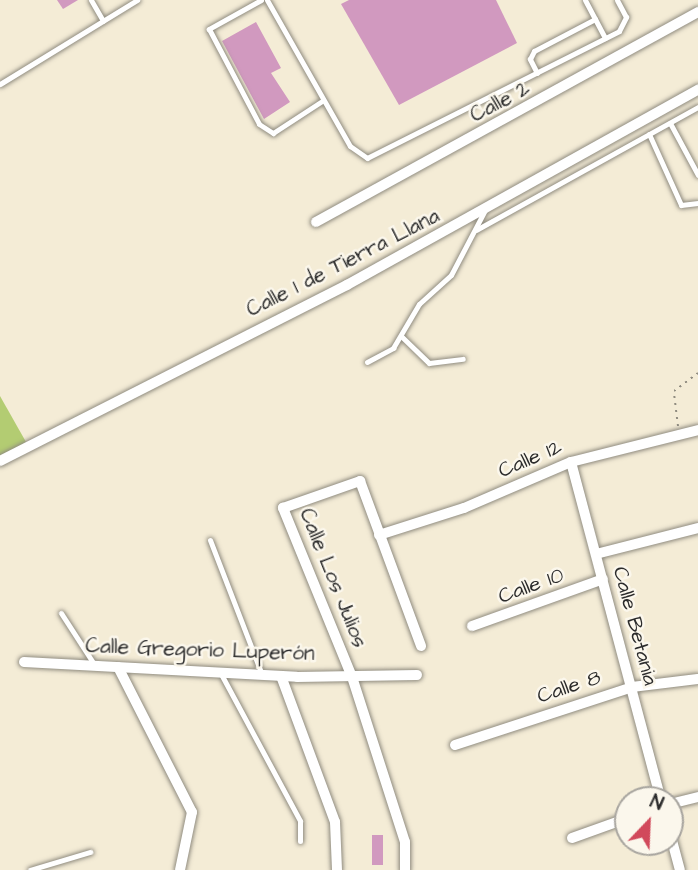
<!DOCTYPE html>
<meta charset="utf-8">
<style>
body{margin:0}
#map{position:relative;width:698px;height:870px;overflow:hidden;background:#f4ecd6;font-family:"Architects Daughter",sans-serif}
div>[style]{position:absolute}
.green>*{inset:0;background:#b3cc72}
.building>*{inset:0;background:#d199bf;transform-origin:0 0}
.path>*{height:2px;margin-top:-1px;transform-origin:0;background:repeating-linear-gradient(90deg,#908c80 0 2px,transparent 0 7px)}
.roads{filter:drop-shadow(0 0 2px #908c80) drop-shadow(0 0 2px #908c80)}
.lane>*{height:5px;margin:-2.5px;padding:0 2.5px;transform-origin:2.5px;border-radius:2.5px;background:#fff}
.street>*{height:10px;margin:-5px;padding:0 5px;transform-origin:5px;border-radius:5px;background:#fff}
span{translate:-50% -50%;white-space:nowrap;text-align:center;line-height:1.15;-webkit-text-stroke:5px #fbf7ec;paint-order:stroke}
.street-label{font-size:21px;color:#2b2b2b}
.north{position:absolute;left:614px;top:786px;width:70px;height:70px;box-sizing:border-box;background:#fbf7ec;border:2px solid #a8a59f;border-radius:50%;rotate:23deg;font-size:19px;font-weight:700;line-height:28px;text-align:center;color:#2b2b2b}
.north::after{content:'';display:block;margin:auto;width:24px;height:32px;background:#d1495b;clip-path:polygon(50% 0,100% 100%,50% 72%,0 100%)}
</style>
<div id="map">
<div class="green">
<i style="clip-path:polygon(0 396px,26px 442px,0 458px)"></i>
</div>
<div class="building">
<i style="clip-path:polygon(57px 0,78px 0,63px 9px)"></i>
<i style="clip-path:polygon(349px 0,496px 0,517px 43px,399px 105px,341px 4px)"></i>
<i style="clip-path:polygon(256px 22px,281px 68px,271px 73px,290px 102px,264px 119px,222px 41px)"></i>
<i style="left:372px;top:835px;width:11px;height:30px"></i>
</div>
<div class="path">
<i style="left:678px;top:426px;width:35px;rotate:-97deg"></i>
<i style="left:674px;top:391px;width:30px;rotate:-37deg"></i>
</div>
<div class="roads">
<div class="lane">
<i style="left:91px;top:0;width:24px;rotate:60deg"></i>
<i style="left:261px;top:0;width:60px;rotate:150.9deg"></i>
<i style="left:209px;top:29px;width:107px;rotate:62.2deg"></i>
<i style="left:259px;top:124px;width:17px;rotate:33deg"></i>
<i style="left:273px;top:133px;width:59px;rotate:-33.1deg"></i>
<i style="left:267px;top:0;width:168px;rotate:60.4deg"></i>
<i style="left:350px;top:146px;width:21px;rotate:35deg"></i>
<i style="left:367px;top:158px;width:282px;rotate:-26.7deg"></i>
<i style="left:619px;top:31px;width:16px;rotate:-63deg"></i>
<i style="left:626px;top:17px;width:19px;rotate:-118deg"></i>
<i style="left:585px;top:0;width:43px;rotate:62.2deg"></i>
<i style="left:537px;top:73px;width:16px;rotate:-117deg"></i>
<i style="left:530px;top:59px;width:9px;rotate:-63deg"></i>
<i style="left:534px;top:51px;width:69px;rotate:-27.7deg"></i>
<i style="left:0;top:84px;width:161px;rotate:-31.5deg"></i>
<i style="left:670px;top:123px;width:59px;rotate:61.7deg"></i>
<i style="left:649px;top:134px;width:78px;rotate:65.7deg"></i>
<i style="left:681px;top:205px;width:17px;rotate:-7deg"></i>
<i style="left:476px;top:230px;width:254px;rotate:-29deg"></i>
<i style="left:401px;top:336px;width:39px;rotate:44deg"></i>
<i style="left:429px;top:363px;width:34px;rotate:-7deg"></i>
<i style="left:367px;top:362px;width:30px;rotate:-28deg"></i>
<i style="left:393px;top:348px;width:51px;rotate:-59.4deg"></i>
<i style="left:419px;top:304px;width:43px;rotate:-42.2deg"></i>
<i style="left:451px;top:275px;width:73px;rotate:-62.4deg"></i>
<i style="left:210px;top:540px;width:145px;rotate:68.9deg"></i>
<i style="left:61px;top:613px;width:61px;rotate:57.1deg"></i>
<i style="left:221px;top:674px;width:167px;rotate:61.7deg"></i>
<i style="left:300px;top:821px;width:20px;rotate:90deg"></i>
<i style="left:30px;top:870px;width:63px;rotate:-16.7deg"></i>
</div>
<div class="street">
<i style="left:316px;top:222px;width:436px;rotate:-28.8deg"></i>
<i style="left:0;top:461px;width:389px;rotate:-26.9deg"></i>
<i style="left:347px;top:285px;width:402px;rotate:-29.1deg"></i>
<i style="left:571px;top:462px;width:350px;rotate:75.1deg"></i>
<i style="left:379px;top:535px;width:89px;rotate:-17.6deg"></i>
<i style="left:464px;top:508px;width:116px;rotate:-23.3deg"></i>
<i style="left:571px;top:462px;width:131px;rotate:-14.1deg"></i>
<i style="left:596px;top:554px;width:105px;rotate:-14.3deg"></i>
<i style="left:472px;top:626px;width:139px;rotate:-19.7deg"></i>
<i style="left:24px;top:662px;width:273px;rotate:3.1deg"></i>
<i style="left:297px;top:677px;width:120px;rotate:-1deg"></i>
<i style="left:118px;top:667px;width:163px;rotate:63deg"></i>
<i style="left:192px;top:812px;width:59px;rotate:101.7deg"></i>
<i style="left:281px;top:676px;width:156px;rotate:69.7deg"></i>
<i style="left:335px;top:822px;width:48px;rotate:87.6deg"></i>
<i style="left:455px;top:745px;width:186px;rotate:-18.1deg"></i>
<i style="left:632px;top:687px;width:66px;rotate:-6.9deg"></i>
<i style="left:670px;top:804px;width:29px;rotate:-14deg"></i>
<i style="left:670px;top:833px;width:38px;rotate:75deg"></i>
<i style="left:572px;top:838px;width:59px;rotate:-19.7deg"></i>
<i style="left:405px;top:870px;width:28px;rotate:-90deg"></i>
<i style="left:405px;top:842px;width:173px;rotate:-107.8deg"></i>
<i style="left:352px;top:677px;width:183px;rotate:-112.2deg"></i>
<i style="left:283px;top:508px;width:82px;rotate:-19.3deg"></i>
<i style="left:360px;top:481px;width:176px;rotate:69.7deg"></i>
</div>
</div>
<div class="street-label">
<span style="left:500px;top:102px;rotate:-28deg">Calle 2</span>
<span style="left:343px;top:263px;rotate:-27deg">Calle 1 de Tierra Llana</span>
<span style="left:530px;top:459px;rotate:-23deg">Calle 12</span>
<span style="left:333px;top:578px;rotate:68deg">Calle Los Julios</span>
<span style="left:531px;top:586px;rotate:-20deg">Calle 10</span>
<span style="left:635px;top:626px;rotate:75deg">Calle Betania</span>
<span style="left:200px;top:650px;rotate:2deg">Calle Gregorio Luperón</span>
<span style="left:569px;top:687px;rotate:-18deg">Calle 8</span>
</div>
<div class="north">N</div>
</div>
